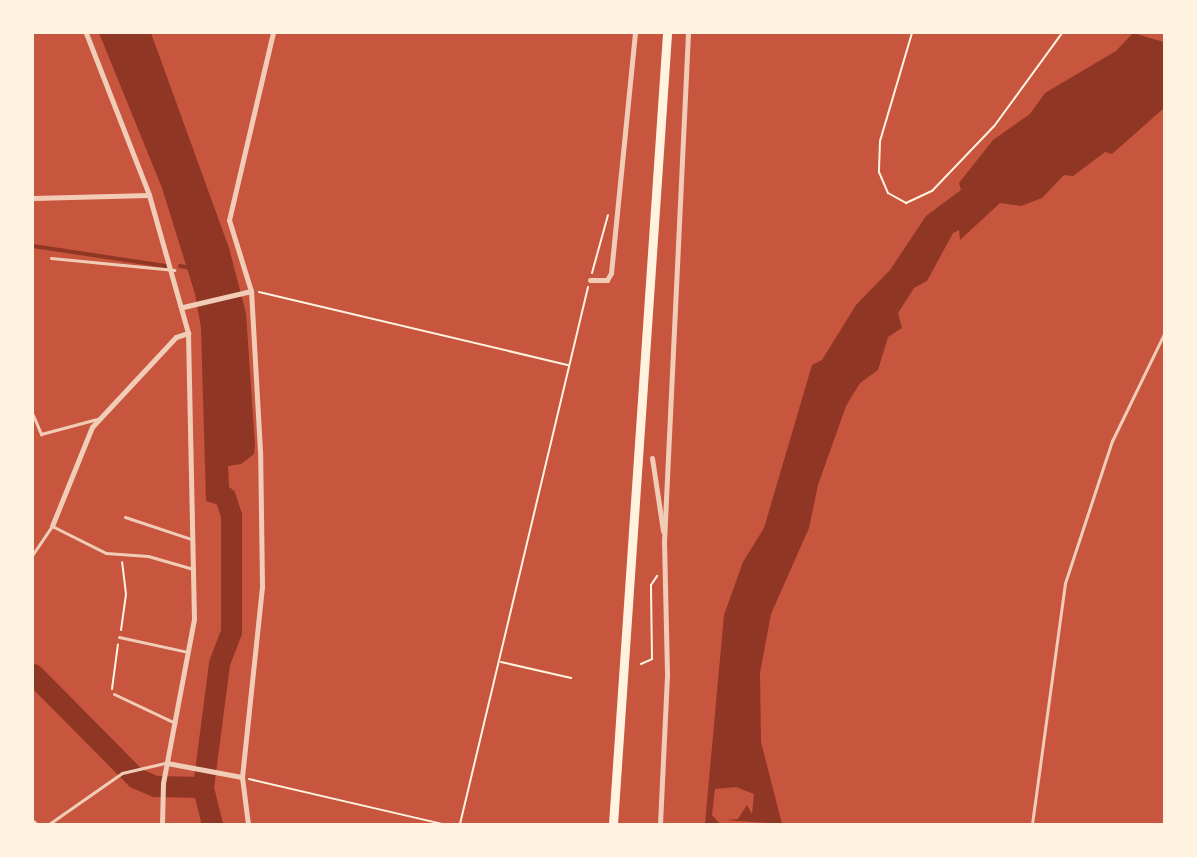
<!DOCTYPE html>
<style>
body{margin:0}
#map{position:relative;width:1197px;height:857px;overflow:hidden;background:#c8553d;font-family:"Titillium Web",sans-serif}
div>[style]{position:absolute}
.water>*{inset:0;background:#8f3625}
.stream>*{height:4px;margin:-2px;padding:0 2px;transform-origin:2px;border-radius:2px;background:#8f3625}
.river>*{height:21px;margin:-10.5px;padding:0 10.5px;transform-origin:10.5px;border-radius:10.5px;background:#8f3625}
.path>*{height:2px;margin:-1px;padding:0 1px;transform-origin:1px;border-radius:1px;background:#fff3e0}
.service>*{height:3px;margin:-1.5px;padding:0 1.5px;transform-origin:1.5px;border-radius:1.5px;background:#f1ccb7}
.minor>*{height:5px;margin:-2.5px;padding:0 2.5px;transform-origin:2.5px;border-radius:2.5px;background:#f1ccb7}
.trunk>*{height:9px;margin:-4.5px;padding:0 4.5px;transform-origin:4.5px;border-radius:4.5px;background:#fff3e0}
span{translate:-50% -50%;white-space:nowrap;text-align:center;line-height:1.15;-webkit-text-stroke:4.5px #fff3e0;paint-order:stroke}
.frame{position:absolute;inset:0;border:34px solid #fff3e0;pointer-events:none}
</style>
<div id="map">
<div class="water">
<i style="clip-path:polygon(99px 33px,151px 33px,229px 248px,246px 313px,255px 445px,254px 454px,241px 464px,228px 466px,231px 527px,222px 506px,206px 501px,201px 328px,195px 294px,162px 188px)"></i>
<i style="clip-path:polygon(1133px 33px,1164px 42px,1164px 108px,1112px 154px,1105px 152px,1073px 176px,1064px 175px,1042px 198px,1021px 206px,1000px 203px,960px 240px,959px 230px,953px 233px,927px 281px,914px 288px,898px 313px,902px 328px,888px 337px,878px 370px,860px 383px,846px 406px,818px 485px,809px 528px,771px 614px,760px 673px,761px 742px,782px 824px,726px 820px,738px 819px,747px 805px,752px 814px,754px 794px,736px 787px,715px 789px,712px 815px,720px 824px,705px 824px,724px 615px,743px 562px,764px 528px,812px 365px,822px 360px,856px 305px,890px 270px,926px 216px,961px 190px,959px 183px,993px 140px,1030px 114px,1045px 93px,1116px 51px)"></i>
</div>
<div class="stream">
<i style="left:33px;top:246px;width:134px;rotate:8.6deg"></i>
<i style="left:180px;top:266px;width:11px;rotate:10deg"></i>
</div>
<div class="river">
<i style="left:33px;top:674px;width:146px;rotate:45.3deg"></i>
<i style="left:136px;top:778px;width:21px;rotate:23deg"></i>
<i style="left:155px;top:786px;width:48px;rotate:1.2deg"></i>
<i style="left:212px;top:824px;width:38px;rotate:-104deg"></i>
<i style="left:203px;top:787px;width:125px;rotate:-82.6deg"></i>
<i style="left:219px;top:663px;width:34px;rotate:-69deg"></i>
<i style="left:231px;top:631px;width:116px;rotate:-90deg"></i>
<i style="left:231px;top:515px;width:19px;rotate:-108deg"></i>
</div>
<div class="path">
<i style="left:912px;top:33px;width:113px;rotate:106.5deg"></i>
<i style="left:880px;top:141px;width:31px;rotate:92deg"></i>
<i style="left:879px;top:172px;width:23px;rotate:67deg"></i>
<i style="left:888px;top:193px;width:21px;rotate:29deg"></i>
<i style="left:906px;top:203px;width:29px;rotate:-25deg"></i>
<i style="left:932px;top:191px;width:91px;rotate:-46.3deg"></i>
<i style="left:995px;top:125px;width:114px;rotate:-53.9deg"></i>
<i style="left:592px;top:273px;width:60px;rotate:-74.6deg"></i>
<i style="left:259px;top:292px;width:318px;rotate:13.3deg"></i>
<i style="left:121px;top:630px;width:36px;rotate:-82deg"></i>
<i style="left:126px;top:594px;width:32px;rotate:-97deg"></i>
<i style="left:501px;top:662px;width:72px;rotate:12.9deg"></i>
<i style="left:641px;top:664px;width:12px;rotate:-24deg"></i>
<i style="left:652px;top:659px;width:74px;rotate:-90.8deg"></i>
<i style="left:651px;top:585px;width:11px;rotate:-56deg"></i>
<i style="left:112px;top:689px;width:45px;rotate:-82.4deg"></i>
<i style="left:249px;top:779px;width:198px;rotate:13.1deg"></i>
<i style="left:460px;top:824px;width:552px;rotate:-76.59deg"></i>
</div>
<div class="service">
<i style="left:51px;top:258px;width:124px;rotate:5.6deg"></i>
<i style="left:33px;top:415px;width:21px;rotate:67deg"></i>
<i style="left:41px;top:434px;width:58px;rotate:-15deg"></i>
<i style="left:125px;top:517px;width:70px;rotate:18.4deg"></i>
<i style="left:33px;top:554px;width:34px;rotate:-56deg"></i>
<i style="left:52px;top:526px;width:60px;rotate:26.6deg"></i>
<i style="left:106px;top:553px;width:42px;rotate:4.1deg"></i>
<i style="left:148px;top:556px;width:47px;rotate:16.1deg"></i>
<i style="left:119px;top:637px;width:71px;rotate:12.3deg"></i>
<i style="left:114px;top:694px;width:68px;rotate:25.4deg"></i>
<i style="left:49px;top:824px;width:89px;rotate:-34.9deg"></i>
<i style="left:122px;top:773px;width:44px;rotate:-13.1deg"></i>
<i style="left:1032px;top:824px;width:243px;rotate:-82.2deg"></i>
<i style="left:1065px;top:583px;width:150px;rotate:-71.7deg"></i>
<i style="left:1112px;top:441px;width:119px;rotate:-64.1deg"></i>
</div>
<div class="minor">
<i style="left:86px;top:33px;width:174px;rotate:68.7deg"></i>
<i style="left:149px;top:195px;width:143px;rotate:74.2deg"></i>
<i style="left:188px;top:333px;width:286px;rotate:88.8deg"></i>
<i style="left:194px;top:619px;width:167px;rotate:100.7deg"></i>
<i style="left:163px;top:783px;width:41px;rotate:91.4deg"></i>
<i style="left:33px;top:198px;width:116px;rotate:-1.5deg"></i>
<i style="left:590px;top:280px;width:17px"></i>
<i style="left:607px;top:280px;width:8px;rotate:-60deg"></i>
<i style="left:611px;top:273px;width:241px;rotate:-84.3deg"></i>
<i style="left:183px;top:307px;width:70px;rotate:-13.2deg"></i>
<i style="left:652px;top:458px;width:74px;rotate:81.4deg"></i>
<i style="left:52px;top:526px;width:107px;rotate:-68deg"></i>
<i style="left:92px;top:427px;width:123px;rotate:-47deg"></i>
<i style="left:176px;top:337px;width:13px;rotate:-18deg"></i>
<i style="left:167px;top:763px;width:76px;rotate:10.6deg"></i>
<i style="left:33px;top:822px;width:3px;rotate:45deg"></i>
<i style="left:248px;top:824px;width:47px;rotate:-97.3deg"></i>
<i style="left:242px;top:777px;width:192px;rotate:-84deg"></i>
<i style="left:262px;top:586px;width:135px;rotate:-90.8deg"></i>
<i style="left:260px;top:451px;width:160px;rotate:-93.2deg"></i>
<i style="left:251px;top:291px;width:74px;rotate:-107.2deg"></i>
<i style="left:229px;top:220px;width:192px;rotate:-76.8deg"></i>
<i style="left:660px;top:824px;width:151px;rotate:-87.3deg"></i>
<i style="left:667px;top:673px;width:131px;rotate:-91.3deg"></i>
<i style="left:664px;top:542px;width:510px;rotate:-87.3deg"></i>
</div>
<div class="trunk">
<i style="left:613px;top:824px;width:793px;rotate:-86.09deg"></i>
</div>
<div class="frame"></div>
</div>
